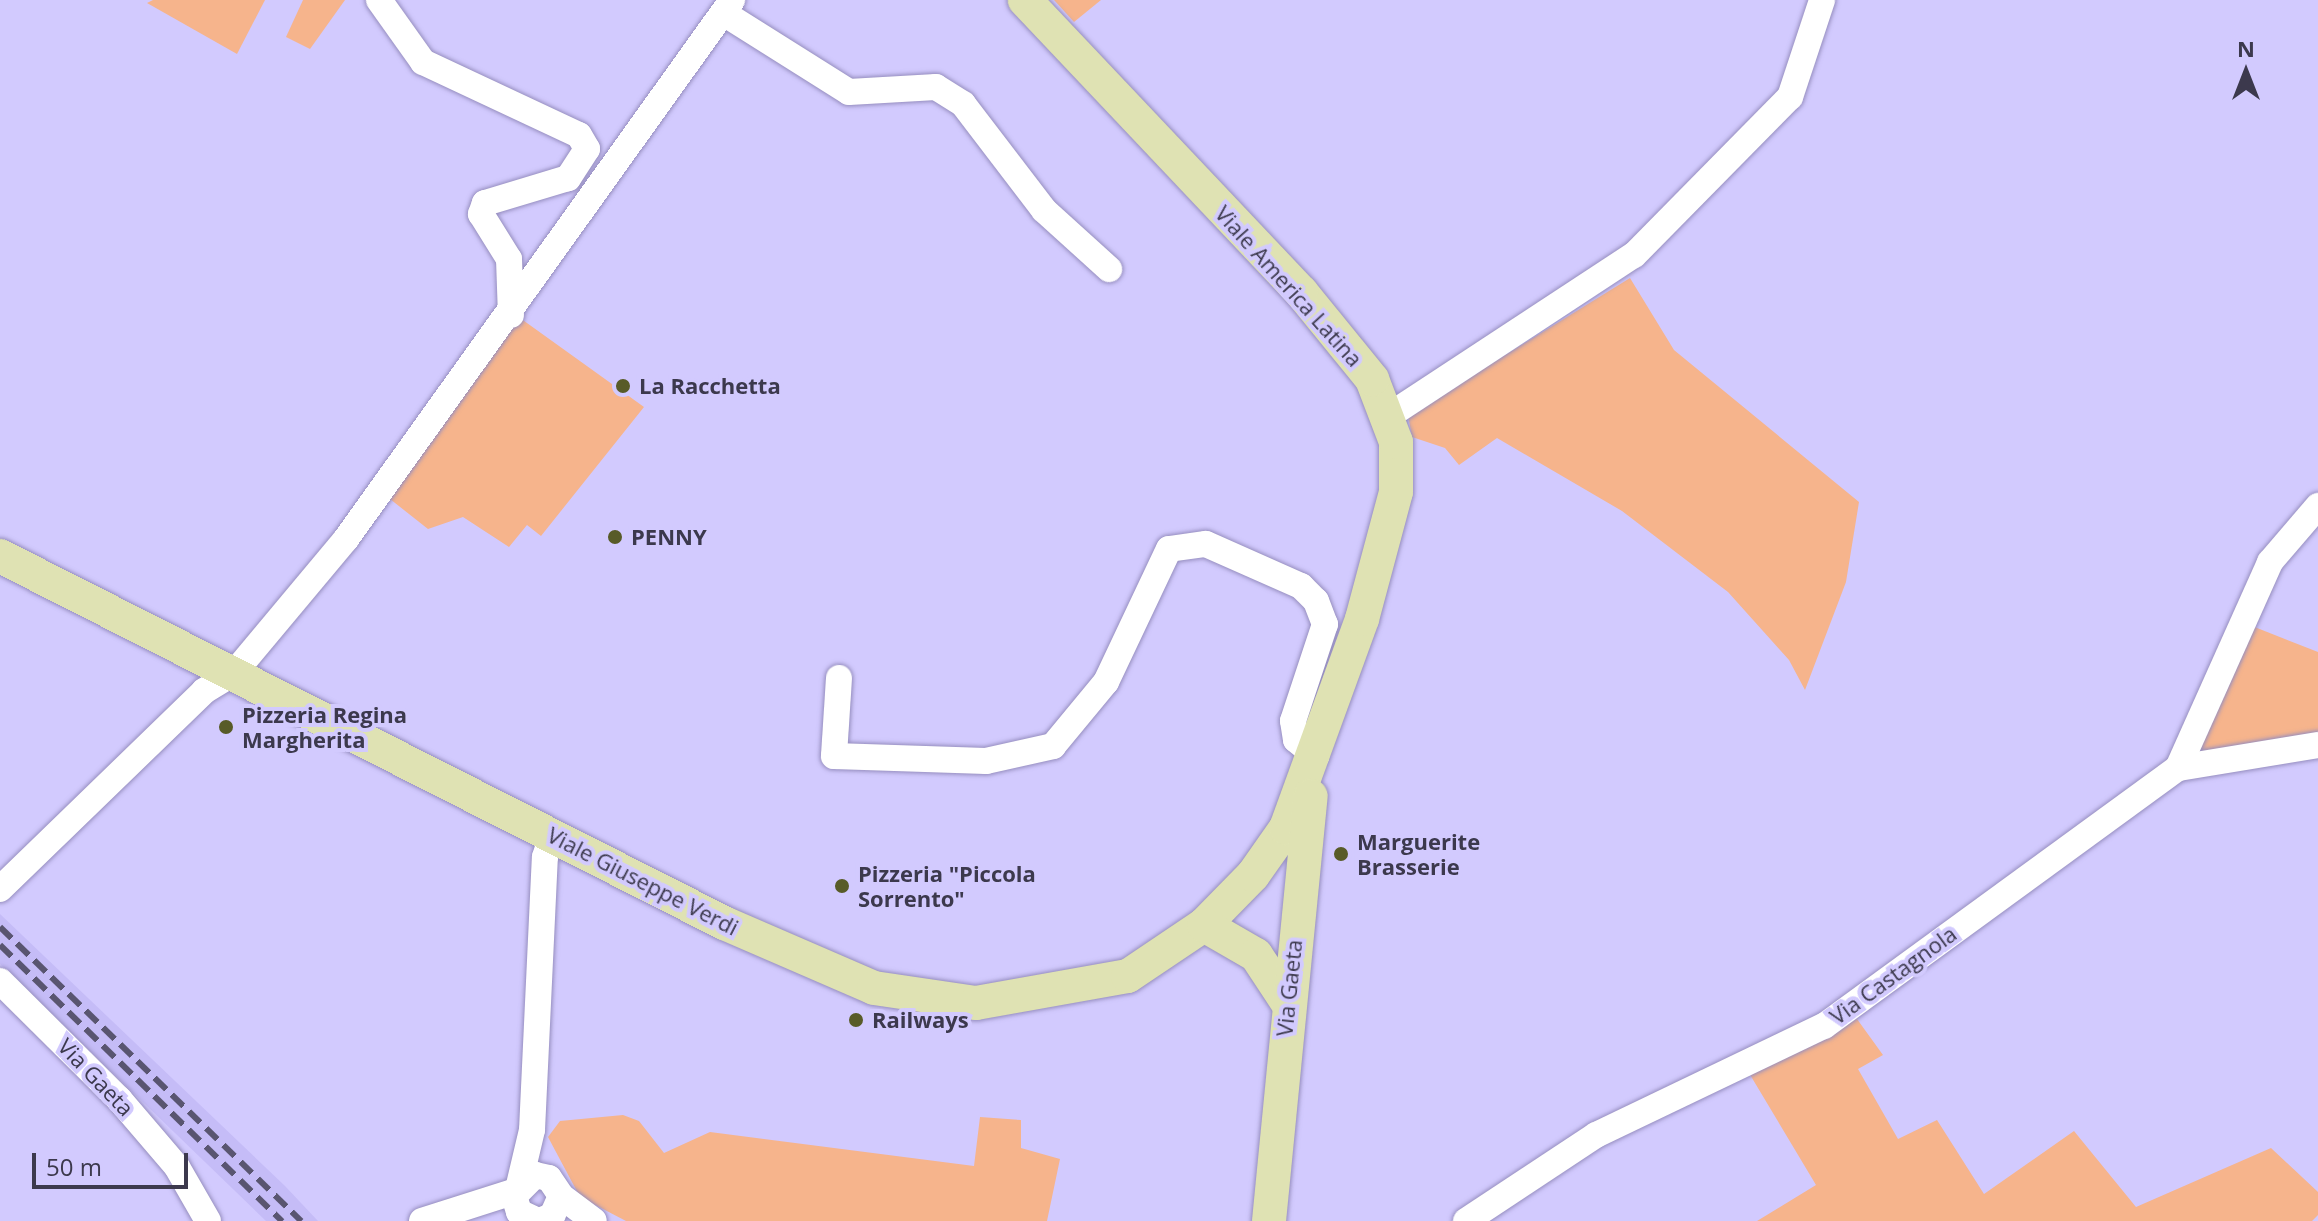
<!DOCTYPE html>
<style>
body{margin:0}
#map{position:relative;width:2318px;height:1221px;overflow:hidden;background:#d2cafe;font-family:"Open Sans",sans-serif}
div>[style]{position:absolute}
.built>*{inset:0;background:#c5bcf7}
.green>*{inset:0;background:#f6b48c}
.roads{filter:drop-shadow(0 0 2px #968ebf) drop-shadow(0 0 2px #968ebf)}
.minor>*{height:26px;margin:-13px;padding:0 13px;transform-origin:13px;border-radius:13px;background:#fff}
.major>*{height:34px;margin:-17px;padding:0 17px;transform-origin:17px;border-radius:17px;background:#dfe2b3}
.rail>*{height:6px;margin-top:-3px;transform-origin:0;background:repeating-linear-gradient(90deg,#595570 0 16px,transparent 0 24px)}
.dots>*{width:22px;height:22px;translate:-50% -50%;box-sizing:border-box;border:4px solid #d2cafe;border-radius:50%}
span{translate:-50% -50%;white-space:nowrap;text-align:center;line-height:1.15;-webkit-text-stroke:8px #d2cafe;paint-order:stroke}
.street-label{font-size:22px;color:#3c394d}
.poi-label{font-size:22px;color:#3c394d;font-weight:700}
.left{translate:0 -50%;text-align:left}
.north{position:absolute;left:2206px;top:32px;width:80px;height:80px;-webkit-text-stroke:6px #d2cafe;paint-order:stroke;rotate:0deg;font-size:22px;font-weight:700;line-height:32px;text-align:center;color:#3c394d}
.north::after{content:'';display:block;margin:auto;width:28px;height:36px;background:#3c394d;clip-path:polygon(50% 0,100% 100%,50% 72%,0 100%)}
.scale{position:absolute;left:32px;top:1153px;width:156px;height:36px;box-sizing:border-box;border:4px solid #3c394d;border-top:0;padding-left:10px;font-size:24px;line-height:28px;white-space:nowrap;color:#3c394d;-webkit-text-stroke:6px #d2cafe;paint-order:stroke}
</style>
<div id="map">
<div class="built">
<i style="clip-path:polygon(0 914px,285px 1186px,318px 1221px,266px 1221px,0 964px)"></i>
</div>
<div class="green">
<i style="clip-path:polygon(153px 0,265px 0,237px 54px,147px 3px)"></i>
<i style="clip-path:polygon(303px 0,345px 0,310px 49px,286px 37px)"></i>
<i style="clip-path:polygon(1054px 0,1101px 0,1074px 22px)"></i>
<i style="clip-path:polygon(1630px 278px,1674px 350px,1859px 502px,1846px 582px,1805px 690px,1789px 660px,1728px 592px,1622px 511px,1497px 438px,1459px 465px,1445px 448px,1412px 437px,1408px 415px)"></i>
<i style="clip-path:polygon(520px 318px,644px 407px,541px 536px,527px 525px,509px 547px,463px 517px,428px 529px,390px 499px)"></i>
<i style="clip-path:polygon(2252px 626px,2318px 652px,2318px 742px,2195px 760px)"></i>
<i style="clip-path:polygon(1857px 1019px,1883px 1055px,1858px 1069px,1898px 1139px,1937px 1120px,1984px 1194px,2074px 1131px,2136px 1207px,2271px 1148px,2318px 1192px,2318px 1215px,2312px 1221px,1757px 1221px,1816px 1185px,1749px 1073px)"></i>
<i style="clip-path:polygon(623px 1115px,639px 1121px,664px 1153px,710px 1132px,974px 1166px,980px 1117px,1021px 1120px,1021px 1148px,1060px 1159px,1047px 1221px,626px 1221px,580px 1197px,548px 1137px,560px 1121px)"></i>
</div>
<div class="roads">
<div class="minor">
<i style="left:379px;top:0;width:76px;rotate:54.6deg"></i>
<i style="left:423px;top:62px;width:172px;rotate:25.1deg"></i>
<i style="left:579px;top:135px;width:16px;rotate:60deg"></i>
<i style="left:587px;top:149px;width:35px;rotate:123deg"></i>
<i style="left:568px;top:178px;width:87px;rotate:163.2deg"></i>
<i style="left:485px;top:203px;width:12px;rotate:110deg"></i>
<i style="left:481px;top:214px;width:53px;rotate:58.1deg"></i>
<i style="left:509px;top:259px;width:56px;rotate:88deg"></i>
<i style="left:725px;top:14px;width:146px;rotate:32.2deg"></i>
<i style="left:849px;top:92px;width:87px;rotate:-3.3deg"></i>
<i style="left:936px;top:87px;width:32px;rotate:32deg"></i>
<i style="left:963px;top:104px;width:133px;rotate:52.6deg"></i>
<i style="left:1044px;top:210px;width:88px;rotate:42.2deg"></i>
<i style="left:1387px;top:417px;width:295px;rotate:-33.3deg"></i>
<i style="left:1634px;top:255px;width:222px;rotate:-45.4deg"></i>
<i style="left:1790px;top:97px;width:102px;rotate:-71.7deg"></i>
<i style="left:839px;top:678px;width:78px;rotate:93.7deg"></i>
<i style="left:834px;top:756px;width:152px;rotate:1.9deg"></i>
<i style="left:986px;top:761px;width:69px;rotate:-12.6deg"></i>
<i style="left:1053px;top:746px;width:83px;rotate:-50.4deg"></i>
<i style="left:1106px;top:682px;width:147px;rotate:-64.7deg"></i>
<i style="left:1169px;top:549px;width:37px;rotate:-8deg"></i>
<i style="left:1206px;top:544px;width:104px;rotate:23.9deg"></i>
<i style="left:1301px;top:586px;width:21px;rotate:45deg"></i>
<i style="left:1316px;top:601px;width:25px;rotate:69deg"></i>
<i style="left:1325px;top:624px;width:102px;rotate:108.3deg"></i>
<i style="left:1293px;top:721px;width:19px;rotate:81deg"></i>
<i style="left:1296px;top:740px;width:26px;rotate:39deg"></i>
<i style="left:2178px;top:768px;width:226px;rotate:-65.9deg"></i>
<i style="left:2270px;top:562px;width:74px;rotate:-49.4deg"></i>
<i style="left:0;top:889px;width:284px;rotate:-44.1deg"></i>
<i style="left:204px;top:691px;width:35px;rotate:-31deg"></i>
<i style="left:234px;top:673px;width:175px;rotate:-50.1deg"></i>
<i style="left:346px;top:539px;width:663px;rotate:-54.39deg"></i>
<i style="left:0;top:981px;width:168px;rotate:44.8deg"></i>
<i style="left:119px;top:1099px;width:89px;rotate:49.5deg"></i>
<i style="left:177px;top:1167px;width:62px;rotate:60.1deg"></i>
<i style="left:519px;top:1185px;width:57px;rotate:-76.7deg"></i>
<i style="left:532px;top:1130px;width:273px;rotate:-87.3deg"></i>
<i style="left:545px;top:857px;width:22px;rotate:-72deg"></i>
<i style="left:561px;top:1196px;width:41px;rotate:37.1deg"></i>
<i style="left:422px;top:1221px;width:99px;rotate:-17.7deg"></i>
<i style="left:538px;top:1221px;width:21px;rotate:-155deg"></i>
<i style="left:519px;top:1212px;width:17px;rotate:-107deg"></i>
<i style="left:514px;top:1196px;width:30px;rotate:-45deg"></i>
<i style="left:535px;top:1175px;width:14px;rotate:12deg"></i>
<i style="left:549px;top:1178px;width:22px;rotate:56deg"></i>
<i style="left:561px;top:1196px;width:22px;rotate:114deg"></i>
<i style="left:552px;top:1216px;width:14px;rotate:159deg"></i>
<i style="left:1466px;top:1221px;width:156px;rotate:-33.5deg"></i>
<i style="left:1596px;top:1135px;width:253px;rotate:-25.6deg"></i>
<i style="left:1824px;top:1026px;width:438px;rotate:-36.1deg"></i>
<i style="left:2178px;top:768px;width:142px;rotate:-9.3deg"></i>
</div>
<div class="major">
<i style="left:0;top:556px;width:812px;rotate:26.88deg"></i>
<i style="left:724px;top:923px;width:163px;rotate:23.4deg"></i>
<i style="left:874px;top:988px;width:103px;rotate:8.4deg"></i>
<i style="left:976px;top:1003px;width:154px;rotate:-10.1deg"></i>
<i style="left:1128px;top:976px;width:92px;rotate:-33.9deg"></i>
<i style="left:1204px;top:925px;width:70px;rotate:-45.6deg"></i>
<i style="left:1253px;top:875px;width:57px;rotate:-54.9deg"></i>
<i style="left:1286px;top:828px;width:222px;rotate:-70deg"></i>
<i style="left:1362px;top:619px;width:131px;rotate:-75deg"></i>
<i style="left:1396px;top:492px;width:50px;rotate:-90deg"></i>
<i style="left:1396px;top:442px;width:67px;rotate:-110.9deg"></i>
<i style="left:1372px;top:379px;width:112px;rotate:-129.2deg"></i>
<i style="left:1301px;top:292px;width:402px;rotate:-133.4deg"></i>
<i style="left:1204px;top:925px;width:60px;rotate:30deg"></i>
<i style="left:1256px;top:955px;width:56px;rotate:56.6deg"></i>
<i style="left:1269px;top:1221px;width:427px;rotate:-84.4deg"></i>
</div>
</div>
<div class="rail">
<i style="left:0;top:927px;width:421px;rotate:44.3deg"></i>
<i style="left:0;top:945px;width:395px;rotate:44.4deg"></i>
</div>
<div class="dots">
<i style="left:623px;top:386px;background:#585b28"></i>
<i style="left:615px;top:537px;background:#585b28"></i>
<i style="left:226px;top:727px;background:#585b28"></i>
<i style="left:1341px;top:854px;background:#585b28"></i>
<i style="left:842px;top:886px;background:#585b28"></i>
<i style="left:856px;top:1020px;background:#585b28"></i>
</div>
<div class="street-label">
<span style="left:1289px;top:286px;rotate:48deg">Viale America Latina</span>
<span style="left:643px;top:881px;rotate:27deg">Viale Giuseppe Verdi</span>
<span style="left:1893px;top:975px;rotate:-36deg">Via Castagnola</span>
<span style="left:1289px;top:988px;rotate:-84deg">Via Gaeta</span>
<span style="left:96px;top:1077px;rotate:46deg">Via Gaeta</span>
</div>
<div class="poi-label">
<span class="left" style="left:639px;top:386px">La Racchetta</span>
<span class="left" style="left:631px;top:537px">PENNY</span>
<span class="left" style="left:242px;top:727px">Pizzeria Regina<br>Margherita</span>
<span class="left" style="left:1357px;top:854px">Marguerite<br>Brasserie</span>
<span class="left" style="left:858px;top:886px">Pizzeria "Piccola<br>Sorrento"</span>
<span class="left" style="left:872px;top:1020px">Railways</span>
</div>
<div class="north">N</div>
<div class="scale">50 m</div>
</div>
